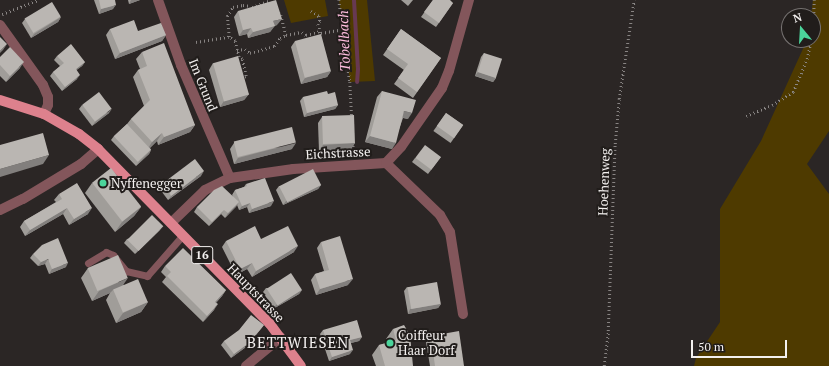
<!DOCTYPE html>
<style>
body{margin:0}
#map{position:relative;width:829px;height:366px;overflow:hidden;background:#2b2625;font-family:"PT Serif",serif}
div>[style]{position:absolute}
.green>*{inset:0;background:#4e3a00}
.stream>*{height:4px;margin:-2px;padding:0 2px;transform-origin:2px;border-radius:2px;background:#673952}
.path>*{height:2.5px;margin-top:-1.25px;transform-origin:0;background:repeating-linear-gradient(90deg,#888483 0 1px,transparent 0 4px)}
.service>*{height:7px;margin:-3.5px;padding:0 3.5px;transform-origin:3.5px;border-radius:3.5px;background:#83565b}
.minor>*{height:10px;margin:-5px;padding:0 5px;transform-origin:5px;border-radius:5px;background:#83565b}
.primary>*{height:10px;margin:-5px;padding:0 5px;transform-origin:5px;border-radius:5px;background:#dd818d}
.wall>*{inset:0;background:#a09d99;transform-origin:0 0}
.shaded-wall>*{inset:0;background:#827f7d}
.building>*{inset:0;background:#bab6b2;transform-origin:0 0}
.dots>*{width:11px;height:11px;translate:-50% -50%;box-sizing:border-box;border:2px solid #211d1b;border-radius:50%}
span{translate:-50% -50%;white-space:nowrap;text-align:center;line-height:1.15;-webkit-text-stroke:4px #211d1b;paint-order:stroke}
.shield-label span{padding:1px 3px;background:#211d1b;border:1px solid;border-radius:3px;-webkit-text-stroke-width:0}
.shield-label{font-size:12px;color:#f3f0ef;font-weight:700}
.street-label{font-size:13px;color:#f3f0ef}
.poi-label{font-size:13px;color:#f3f0ef}
.left{translate:0 -50%;text-align:left}
.water-label{font-size:14px;color:#fdbdde;font-style:italic}
.quarter-label{font-size:15px;color:#f3f0ef;letter-spacing:1px}
.north{position:absolute;left:781px;top:8px;width:40px;height:40px;box-sizing:border-box;background:#211d1b;border:1px solid #757170;border-radius:50%;rotate:342deg;font-size:11px;font-weight:700;line-height:16px;text-align:center;color:#f3f0ef}
.north::after{content:'';display:block;margin:auto;width:14px;height:18px;background:#4bd49b;clip-path:polygon(50% 0,100% 100%,50% 72%,0 100%)}
.scale{position:absolute;left:691px;top:340px;width:96px;height:18px;box-sizing:border-box;border:2px solid #f3f0ef;border-top:0;padding-left:5px;font-size:12px;line-height:14px;white-space:nowrap;color:#f3f0ef;-webkit-text-stroke:3px #211d1b;paint-order:stroke}
</style>
<div id="map">
<div class="green">
<i style="clip-path:polygon(284px 0,325px 0,328px 16px,291px 23px)"></i>
<i style="clip-path:polygon(339px 0,367px 0,375px 81px,350px 82px)"></i>
<i style="clip-path:polygon(813px 0,829px 0,829px 131px,807px 164px,829px 194px,829px 366px,694px 366px,696px 358px,720px 322px,720px 209px,761px 141px,807px 40px,813px 40px,813px 16px,811px 16px)"></i>
</div>
<div class="stream">
<i style="left:354px;top:0;width:69px;rotate:86.7deg"></i>
<i style="left:358px;top:69px;width:13px;rotate:94deg"></i>
</div>
<div class="path">
<i style="left:339px;top:0;width:83px;rotate:82.4deg"></i>
<i style="left:350px;top:82px;width:35px;rotate:87deg"></i>
<i style="left:252px;top:7px;width:20px;rotate:-20deg"></i>
<i style="left:311px;top:11px;width:9px;rotate:32deg"></i>
<i style="left:319px;top:16px;width:5px;rotate:79deg"></i>
<i style="left:320px;top:21px;width:4px;rotate:124deg"></i>
<i style="left:318px;top:24px;width:9px;rotate:72deg"></i>
<i style="left:321px;top:33px;width:22px;rotate:-10deg"></i>
<i style="left:279px;top:13px;width:3px;rotate:45deg"></i>
<i style="left:281px;top:15px;width:21px;rotate:76deg"></i>
<i style="left:286px;top:35px;width:16px;rotate:-11deg"></i>
<i style="left:302px;top:32px;width:5px;rotate:37deg"></i>
<i style="left:306px;top:35px;width:15px;rotate:-16deg"></i>
<i style="left:2px;top:14px;width:40px;rotate:-21deg"></i>
<i style="left:813px;top:29px;width:29px;rotate:-88deg"></i>
<i style="left:196px;top:42px;width:33px;rotate:-9deg"></i>
<i style="left:237px;top:50px;width:9px;rotate:-103deg"></i>
<i style="left:235px;top:41px;width:7px;rotate:-146deg"></i>
<i style="left:229px;top:37px;width:21px;rotate:-95deg"></i>
<i style="left:227px;top:16px;width:11px;rotate:-56deg"></i>
<i style="left:233px;top:7px;width:10px;rotate:-11deg"></i>
<i style="left:243px;top:5px;width:8px;rotate:7deg"></i>
<i style="left:241px;top:78px;width:5px;rotate:-22deg"></i>
<i style="left:246px;top:76px;width:17px;rotate:-103deg"></i>
<i style="left:242px;top:59px;width:4px;rotate:-146deg"></i>
<i style="left:239px;top:57px;width:7px;rotate:-106deg"></i>
<i style="left:237px;top:50px;width:8px;rotate:-7deg"></i>
<i style="left:245px;top:49px;width:6px;rotate:39deg"></i>
<i style="left:250px;top:53px;width:25px;rotate:-16deg"></i>
<i style="left:274px;top:46px;width:10px;rotate:-53deg"></i>
<i style="left:280px;top:38px;width:7px;rotate:-27deg"></i>
<i style="left:746px;top:116px;width:28px;rotate:-23deg"></i>
<i style="left:772px;top:105px;width:25px;rotate:-32deg"></i>
<i style="left:793px;top:92px;width:36px;rotate:-67deg"></i>
<i style="left:807px;top:59px;width:19px;rotate:-78deg"></i>
<i style="left:353px;top:142px;width:13px;rotate:86deg"></i>
<i style="left:604px;top:366px;width:35px;rotate:-83deg"></i>
<i style="left:608px;top:331px;width:187px;rotate:-87.9deg"></i>
<i style="left:615px;top:144px;width:45px;rotate:-84.9deg"></i>
<i style="left:619px;top:99px;width:100px;rotate:-81.4deg"></i>
</div>
<div class="service">
<i style="left:88px;top:263px;width:21px;rotate:-31deg"></i>
<i style="left:106px;top:252px;width:8px;rotate:23deg"></i>
<i style="left:113px;top:255px;width:21px;rotate:51deg"></i>
<i style="left:126px;top:271px;width:22px;rotate:13deg"></i>
<i style="left:147px;top:276px;width:55px;rotate:-48.7deg"></i>
</div>
<div class="minor">
<i style="left:158px;top:0;width:69px;rotate:70.5deg"></i>
<i style="left:181px;top:65px;width:123px;rotate:66.6deg"></i>
<i style="left:0;top:25px;width:74px;rotate:54.4deg"></i>
<i style="left:43px;top:85px;width:13px;rotate:67deg"></i>
<i style="left:48px;top:97px;width:8px;rotate:90deg"></i>
<i style="left:48px;top:105px;width:10px;rotate:114deg"></i>
<i style="left:386px;top:163px;width:75px;rotate:43.9deg"></i>
<i style="left:440px;top:215px;width:20px;rotate:60deg"></i>
<i style="left:450px;top:232px;width:83px;rotate:81deg"></i>
<i style="left:0;top:210px;width:25px;rotate:-26deg"></i>
<i style="left:23px;top:199px;width:68px;rotate:-31.1deg"></i>
<i style="left:81px;top:164px;width:23px;rotate:-41deg"></i>
<i style="left:171px;top:223px;width:47px;rotate:-44.1deg"></i>
<i style="left:205px;top:190px;width:28px;rotate:-26deg"></i>
<i style="left:230px;top:178px;width:64px;rotate:-8.1deg"></i>
<i style="left:293px;top:169px;width:93px;rotate:-3.7deg"></i>
<i style="left:386px;top:163px;width:22px;rotate:-47deg"></i>
<i style="left:401px;top:147px;width:72px;rotate:-55.2deg"></i>
<i style="left:442px;top:88px;width:18px;rotate:-68deg"></i>
<i style="left:449px;top:71px;width:74px;rotate:-74.3deg"></i>
<i style="left:246px;top:366px;width:45px;rotate:-39.6deg"></i>
</div>
<div class="primary">
<i style="left:0;top:100px;width:46px;rotate:17.7deg"></i>
<i style="left:44px;top:114px;width:40px;rotate:29.7deg"></i>
<i style="left:79px;top:134px;width:24px;rotate:38deg"></i>
<i style="left:98px;top:149px;width:245px;rotate:45.5deg"></i>
<i style="left:270px;top:324px;width:52px;rotate:53.6deg"></i>
</div>
<div class="wall">
<i style="clip-path:polygon(94px 0,115px 0,113px 9px,99px 14px)"></i>
<i style="clip-path:polygon(128px 0,140px 0,129px 4px)"></i>
<i style="clip-path:polygon(401px 0,413px 0,408px 6px)"></i>
<i style="clip-path:polygon(433px 0,453px 3px,436px 27px,421px 17px)"></i>
<i style="clip-path:polygon(238px 11px,277px 25px,274px 26px,270px 32px,248px 38px,247px 34px,239px 36px,234px 17px)"></i>
<i style="clip-path:polygon(61px 17px,58px 22px,31px 38px,22px 23px,25px 19px)"></i>
<i style="clip-path:polygon(110px 29px,138px 31px,166px 35px,162px 41px,115px 59px,106px 35px)"></i>
<i style="clip-path:polygon(401px 29px,441px 58px,413px 98px,394px 84px,404px 70px,383px 55px)"></i>
<i style="clip-path:polygon(295px 41px,331px 71px,327px 77px,301px 84px,291px 47px)"></i>
<i style="clip-path:polygon(142px 52px,195px 125px,190px 132px,158px 145px,157px 141px,150px 148px,151px 150px,149px 154px,136px 166px,111px 140px,114px 136px,127px 124px,131px 119px,144px 106px,133px 77px,138px 70px,140px 69px,136px 59px)"></i>
<i style="clip-path:polygon(484px 53px,496px 78px,493px 82px,475px 76px,481px 57px)"></i>
<i style="clip-path:polygon(57px 56px,85px 62px,82px 66px,76px 70px,77px 79px,62px 91px,50px 76px,53px 72px,60px 66px,54px 60px)"></i>
<i style="clip-path:polygon(0 57px,20px 68px,6px 82px,0 76px)"></i>
<i style="clip-path:polygon(213px 63px,249px 94px,244px 100px,220px 107px,209px 70px)"></i>
<i style="clip-path:polygon(382px 91px,408px 119px,403px 118px,392px 149px,365px 142px,377px 97px)"></i>
<i style="clip-path:polygon(328px 94px,338px 105px,335px 109px,304px 117px,300px 101px,303px 97px)"></i>
<i style="clip-path:polygon(82px 105px,109px 113px,92px 126px,79px 109px)"></i>
<i style="left:446px;top:113px;width:21px;height:22px;rotate:35deg"></i>
<i style="clip-path:polygon(322px 117px,355px 143px,351px 149px,319px 151px,318px 123px)"></i>
<i style="clip-path:polygon(234px 143px,292px 149px,234px 164px,230px 149px)"></i>
<i style="clip-path:polygon(441px 157px,428px 174px,412px 162px,415px 158px)"></i>
<i style="clip-path:polygon(201px 176px,168px 200px,159px 188px,162px 184px)"></i>
<i style="clip-path:polygon(92px 183px,141px 207px,134px 216px,115px 232px,85px 193px)"></i>
<i style="clip-path:polygon(246px 184px,271px 206px,249px 213px,247px 207px,239px 210px,237px 205px,225px 218px,221px 214px,209px 226px,194px 212px,197px 207px,233px 197px,232px 195px,235px 190px,244px 187px)"></i>
<i style="clip-path:polygon(321px 185px,318px 189px,283px 205px,276px 190px,279px 186px)"></i>
<i style="clip-path:polygon(59px 194px,88px 214px,69px 225px,63px 214px,25px 236px,20px 227px,24px 221px,56px 202px,54px 200px)"></i>
<i style="clip-path:polygon(160px 230px,135px 254px,124px 243px,127px 239px)"></i>
<i style="clip-path:polygon(261px 239px,294px 252px,252px 277px,247px 269px,236px 275px,222px 247px,226px 241px)"></i>
<i style="clip-path:polygon(321px 242px,348px 285px,316px 295px,311px 280px,315px 274px,324px 271px,317px 248px)"></i>
<i style="clip-path:polygon(33px 254px,66px 267px,49px 274px,45px 264px,38px 266px,30px 258px)"></i>
<i style="clip-path:polygon(165px 266px,226px 290px,222px 296px,216px 303px,214px 310px,203px 322px,162px 282px,166px 277px,161px 272px)"></i>
<i style="clip-path:polygon(88px 268px,124px 285px,148px 302px,141px 312px,116px 323px,106px 300px,110px 293px,92px 301px,81px 278px)"></i>
<i style="clip-path:polygon(407px 287px,441px 304px,438px 308px,408px 314px,404px 291px)"></i>
<i style="clip-path:polygon(266px 288px,302px 290px,299px 294px,273px 309px,263px 292px)"></i>
<i style="clip-path:polygon(264px 325px,246px 347px,231px 358px,221px 345px,224px 341px)"></i>
<i style="clip-path:polygon(393px 329px,413px 366px,376px 366px,372px 355px,379px 345px,387px 343px,386px 339px)"></i>
<i style="clip-path:polygon(323px 330px,362px 337px,359px 341px,351px 343px,350px 354px,329px 361px,320px 334px)"></i>
<i style="clip-path:polygon(431px 336px,464px 366px,430px 366px,426px 342px)"></i>
</div>
<div class="shaded-wall">
<i style="clip-path:polygon(131px 0,140px 0,129px 4px)"></i>
<i style="clip-path:polygon(116px 5px,113px 9px,99px 14px,101px 9px)"></i>
<i style="clip-path:polygon(61px 17px,58px 22px,31px 38px,34px 34px)"></i>
<i style="clip-path:polygon(282px 19px,277px 25px,269px 28px,273px 21px)"></i>
<i style="clip-path:polygon(275px 26px,270px 32px,248px 38px,253px 32px)"></i>
<i style="clip-path:polygon(251px 28px,247px 34px,239px 36px,243px 30px)"></i>
<i style="clip-path:polygon(166px 35px,162px 41px,115px 59px,120px 53px)"></i>
<i style="clip-path:polygon(7px 44px,3px 50px,0 53px,0 51px)"></i>
<i style="clip-path:polygon(24px 62px,20px 68px,6px 82px,10px 76px)"></i>
<i style="clip-path:polygon(85px 62px,82px 66px,73px 73px,76px 69px)"></i>
<i style="clip-path:polygon(331px 71px,327px 77px,301px 84px,305px 78px)"></i>
<i style="clip-path:polygon(478px 72px,496px 78px,493px 82px,475px 76px)"></i>
<i style="clip-path:polygon(80px 75px,77px 79px,62px 91px,65px 87px)"></i>
<i style="clip-path:polygon(249px 94px,244px 100px,220px 107px,224px 101px)"></i>
<i style="clip-path:polygon(338px 105px,335px 109px,304px 117px,307px 113px)"></i>
<i style="clip-path:polygon(112px 109px,109px 113px,92px 126px,95px 122px)"></i>
<i style="clip-path:polygon(404px 111px,412px 113px,408px 119px,400px 117px)"></i>
<i style="clip-path:polygon(195px 125px,190px 132px,158px 145px,164px 137px)"></i>
<i style="clip-path:polygon(162px 133px,157px 141px,147px 150px,152px 142px)"></i>
<i style="clip-path:polygon(370px 136px,396px 143px,392px 149px,365px 142px)"></i>
<i style="clip-path:polygon(296px 143px,292px 149px,234px 164px,238px 158px)"></i>
<i style="clip-path:polygon(355px 143px,351px 149px,319px 151px,323px 145px)"></i>
<i style="clip-path:polygon(151px 150px,149px 154px,136px 166px,139px 162px)"></i>
<i style="clip-path:polygon(49px 155px,43px 164px,0 177px,0 169px)"></i>
<i style="clip-path:polygon(204px 171px,201px 176px,168px 200px,171px 196px)"></i>
<i style="clip-path:polygon(321px 185px,318px 189px,283px 205px,286px 201px)"></i>
<i style="clip-path:polygon(274px 201px,271px 206px,249px 213px,252px 209px)"></i>
<i style="clip-path:polygon(239px 202px,236px 207px,225px 218px,228px 213px)"></i>
<i style="clip-path:polygon(250px 203px,247px 207px,239px 210px,242px 206px)"></i>
<i style="clip-path:polygon(141px 207px,134px 216px,115px 232px,122px 222px)"></i>
<i style="clip-path:polygon(67px 208px,63px 214px,25px 236px,30px 230px)"></i>
<i style="clip-path:polygon(92px 208px,88px 214px,69px 225px,74px 219px)"></i>
<i style="clip-path:polygon(224px 210px,221px 214px,209px 226px,212px 222px)"></i>
<i style="clip-path:polygon(163px 226px,160px 230px,135px 254px,138px 250px)"></i>
<i style="clip-path:polygon(298px 246px,294px 252px,252px 277px,256px 271px)"></i>
<i style="clip-path:polygon(48px 259px,45px 264px,38px 266px,41px 262px)"></i>
<i style="clip-path:polygon(68px 263px,66px 267px,49px 274px,52px 269px)"></i>
<i style="clip-path:polygon(252px 263px,247px 269px,236px 275px,240px 269px)"></i>
<i style="clip-path:polygon(128px 278px,121px 288px,113px 290px,110px 293px,92px 301px,99px 291px)"></i>
<i style="clip-path:polygon(353px 279px,348px 285px,316px 295px,320px 289px)"></i>
<i style="clip-path:polygon(226px 290px,222px 296px,211px 308px,215px 302px)"></i>
<i style="clip-path:polygon(302px 290px,299px 294px,273px 309px,276px 305px)"></i>
<i style="clip-path:polygon(148px 302px,141px 312px,116px 323px,123px 313px)"></i>
<i style="clip-path:polygon(218px 304px,214px 310px,203px 322px,207px 316px)"></i>
<i style="clip-path:polygon(441px 304px,438px 308px,408px 314px,410px 309px)"></i>
<i style="clip-path:polygon(264px 325px,246px 347px,231px 358px,234px 354px)"></i>
<i style="clip-path:polygon(362px 337px,359px 341px,347px 344px,350px 340px)"></i>
<i style="clip-path:polygon(353px 350px,350px 354px,329px 361px,332px 357px)"></i>
</div>
<div class="building">
<i style="clip-path:polygon(99px 0,115px 0,116px 5px,101px 9px)"></i>
<i style="clip-path:polygon(276px 0,282px 19px,273px 21px,275px 26px,253px 32px,251px 28px,243px 30px,238px 11px)"></i>
<i style="clip-path:polygon(433px 0,450px 0,453px 3px,439px 23px,424px 12px)"></i>
<i style="left:52px;top:2px;width:17px;height:32px;rotate:59deg"></i>
<i style="clip-path:polygon(134px 20px,138px 31px,161px 23px,166px 35px,120px 53px,110px 29px)"></i>
<i style="clip-path:polygon(401px 29px,441px 58px,417px 92px,398px 78px,408px 64px,387px 49px)"></i>
<i style="left:321px;top:34px;width:38px;height:27px;rotate:75deg"></i>
<i style="clip-path:polygon(0 37px,7px 44px,0 51px)"></i>
<i style="clip-path:polygon(164px 43px,195px 125px,164px 137px,162px 133px,152px 142px,131px 119px,150px 100px,138px 70px,147px 66px,142px 52px)"></i>
<i style="clip-path:polygon(71px 44px,85px 62px,76px 69px,80px 75px,65px 87px,53px 72px,64px 63px,57px 56px)"></i>
<i style="clip-path:polygon(10px 47px,24px 62px,10px 76px,0 65px,0 57px)"></i>
<i style="left:484px;top:53px;width:19px;height:20px;rotate:18deg"></i>
<i style="left:238px;top:56px;width:40px;height:26px;rotate:74deg"></i>
<i style="clip-path:polygon(327px 91px,328px 94px,335px 92px,338px 105px,307px 113px,303px 97px)"></i>
<i style="clip-path:polygon(382px 91px,416px 100px,412px 113px,404px 111px,396px 143px,370px 136px)"></i>
<i style="left:99px;top:92px;width:21px;height:21px;rotate:53deg"></i>
<i style="left:446px;top:113px;width:21px;height:16px;rotate:35deg"></i>
<i style="left:354px;top:115px;width:28px;height:32px;rotate:88deg"></i>
<i style="left:127px;top:124px;width:35px;height:18px;rotate:47deg"></i>
<i style="left:292px;top:127px;width:16px;height:60px;rotate:76deg"></i>
<i style="clip-path:polygon(43px 133px,49px 155px,0 169px,0 145px)"></i>
<i style="left:425px;top:145px;width:20px;height:16px;rotate:37deg"></i>
<i style="left:195px;top:159px;width:15px;height:41px;rotate:53deg"></i>
<i style="left:111px;top:168px;width:49px;height:24px;rotate:52deg"></i>
<i style="left:313px;top:169px;width:18px;height:38px;rotate:63deg"></i>
<i style="clip-path:polygon(265px 178px,274px 201px,252px 209px,250px 203px,242px 206px,235px 190px,247px 186px,246px 184px)"></i>
<i style="clip-path:polygon(77px 183px,92px 208px,74px 219px,67px 208px,30px 230px,24px 221px,62px 199px,59px 194px)"></i>
<i style="clip-path:polygon(222px 186px,239px 202px,228px 213px,224px 210px,212px 222px,197px 207px,214px 190px)"></i>
<i style="left:152px;top:215px;width:16px;height:35px;rotate:45deg"></i>
<i style="clip-path:polygon(255px 226px,261px 239px,288px 226px,298px 246px,256px 271px,252px 263px,240px 269px,226px 241px)"></i>
<i style="clip-path:polygon(340px 236px,353px 279px,320px 289px,315px 274px,329px 270px,321px 242px)"></i>
<i style="clip-path:polygon(58px 238px,68px 263px,52px 269px,48px 259px,41px 262px,33px 254px,42px 245px)"></i>
<i style="clip-path:polygon(183px 248px,226px 290px,215px 302px,218px 304px,207px 316px,167px 276px,171px 272px,165px 266px)"></i>
<i style="left:118px;top:255px;width:25px;height:33px;rotate:67deg"></i>
<i style="left:291px;top:273px;width:20px;height:29px;rotate:57deg"></i>
<i style="left:138px;top:279px;width:25px;height:27px;rotate:67deg"></i>
<i style="left:437px;top:282px;width:22px;height:30px;rotate:80deg"></i>
<i style="clip-path:polygon(251px 315px,264px 325px,249px 343px,234px 354px,224px 341px,239px 330px)"></i>
<i style="clip-path:polygon(357px 320px,362px 337px,350px 340px,353px 350px,332px 357px,323px 330px)"></i>
<i style="clip-path:polygon(404px 325px,410px 335px,413px 366px,385px 366px,379px 345px,396px 340px,393px 329px)"></i>
<i style="clip-path:polygon(459px 331px,464px 366px,435px 366px,431px 336px)"></i>
</div>
<div class="dots">
<i style="left:103px;top:183px;background:#4bd49b"></i>
<i style="left:390px;top:343px;background:#4bd49b"></i>
</div>
<div class="shield-label">
<span style="left:202px;top:255px">16</span>
</div>
<div class="street-label">
<span style="left:203px;top:85px;rotate:68deg">Im Grund</span>
<span style="left:338px;top:153px;rotate:-3deg">Eichstrasse</span>
<span style="left:604px;top:182px;rotate:-88deg">Hoehenweg</span>
<span style="left:256px;top:293px;rotate:46deg">Hauptstrasse</span>
</div>
<div class="poi-label">
<span class="left" style="left:111px;top:183px">Nyffenegger</span>
<span class="left" style="left:398px;top:343px">Coiffeur<br>Haar Dorf</span>
</div>
<div class="water-label">
<span style="left:344px;top:41px;rotate:-92deg">Tobelbach</span>
</div>
<div class="quarter-label">
<span style="left:298px;top:343px">BETTWIESEN</span>
</div>
<div class="north">N</div>
<div class="scale">50 m</div>
</div>
